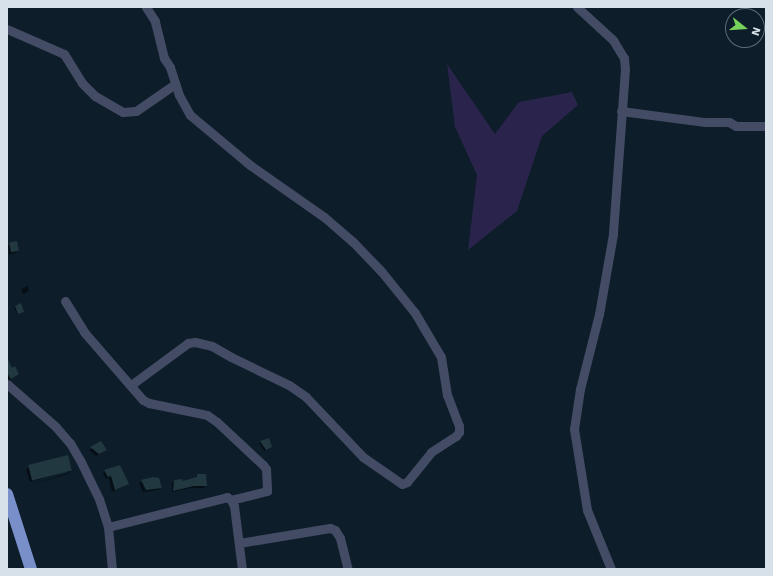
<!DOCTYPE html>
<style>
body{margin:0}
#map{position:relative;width:773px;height:576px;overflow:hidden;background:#0e1d2a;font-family:"Work Sans",sans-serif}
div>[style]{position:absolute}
.green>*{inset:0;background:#2a234b}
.shadow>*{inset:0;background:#0007}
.building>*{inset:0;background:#213841;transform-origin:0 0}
.minor>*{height:9px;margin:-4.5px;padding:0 4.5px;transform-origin:4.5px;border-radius:4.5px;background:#434c64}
.highway>*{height:12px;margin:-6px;padding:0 6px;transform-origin:6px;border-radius:6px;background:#798fca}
span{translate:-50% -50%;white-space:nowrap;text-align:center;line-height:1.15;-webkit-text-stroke:3px #0e1d2a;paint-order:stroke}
.frame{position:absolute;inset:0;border:8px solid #d7e1ea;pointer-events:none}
.north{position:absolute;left:725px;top:8px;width:40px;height:40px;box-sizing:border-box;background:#0e1d2a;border:1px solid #5e6b77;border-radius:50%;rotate:107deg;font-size:11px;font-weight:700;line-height:16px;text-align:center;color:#d7e1ea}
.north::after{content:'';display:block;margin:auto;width:14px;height:18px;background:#76d25a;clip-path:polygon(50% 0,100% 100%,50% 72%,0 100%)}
</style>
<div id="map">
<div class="green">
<i style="clip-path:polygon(447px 64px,495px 134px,519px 102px,572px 92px,578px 105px,542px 136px,517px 211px,468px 250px,477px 175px,455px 127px)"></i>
</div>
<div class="shadow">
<i style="clip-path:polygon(10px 244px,18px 251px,15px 253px,9px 255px,8px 246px)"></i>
<i style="clip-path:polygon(28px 286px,29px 291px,23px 294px,21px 289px)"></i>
<i style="clip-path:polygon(20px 305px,22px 312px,17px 314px,14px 307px)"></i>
<i style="clip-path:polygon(7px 359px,16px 376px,8px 380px,7px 378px)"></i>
<i style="clip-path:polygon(100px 442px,103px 452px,96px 456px,89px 450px)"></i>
<i style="clip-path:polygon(261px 442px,269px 448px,264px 451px,259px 443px)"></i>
<i style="clip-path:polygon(29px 467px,71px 471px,68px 474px,31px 485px,68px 473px,68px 471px,30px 482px,26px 470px)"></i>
<i style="clip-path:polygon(105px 471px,128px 484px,112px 492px,109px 478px,106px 479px,103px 473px)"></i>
<i style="clip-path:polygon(197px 475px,206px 486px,204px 488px,191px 488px,172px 492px,172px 483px,174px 481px,182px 482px,195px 479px)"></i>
<i style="clip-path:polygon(142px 481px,161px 488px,158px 490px,143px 492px,139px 483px)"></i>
</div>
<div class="building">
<i style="left:17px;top:241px;width:10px;height:8px;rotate:79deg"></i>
<i style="clip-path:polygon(21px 303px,24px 312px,18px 314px,15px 306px)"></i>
<i style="clip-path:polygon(7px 357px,12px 368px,15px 366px,19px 374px,11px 379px,7px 373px)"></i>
<i style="clip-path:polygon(269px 438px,272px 447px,266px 450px,260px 441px)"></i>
<i style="clip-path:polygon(101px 441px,107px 450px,99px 454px,90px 447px)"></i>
<i style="left:68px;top:455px;width:16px;height:41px;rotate:76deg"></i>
<i style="clip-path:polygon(120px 465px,129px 484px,115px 490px,111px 476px,108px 477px,104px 470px)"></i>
<i style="clip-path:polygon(197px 474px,206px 474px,207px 486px,194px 486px,173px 491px,174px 480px,182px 479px,183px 481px,197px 477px)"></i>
<i style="clip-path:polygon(153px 477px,159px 478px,162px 488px,146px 490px,141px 480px)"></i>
</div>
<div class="minor">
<i style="left:577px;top:7px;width:49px;rotate:42.5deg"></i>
<i style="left:613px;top:40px;width:21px;rotate:59deg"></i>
<i style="left:624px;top:58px;width:11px;rotate:85deg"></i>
<i style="left:625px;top:69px;width:165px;rotate:94.2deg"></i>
<i style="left:613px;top:234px;width:81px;rotate:99.9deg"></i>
<i style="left:599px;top:314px;width:77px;rotate:104.2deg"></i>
<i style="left:580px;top:389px;width:40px;rotate:98.5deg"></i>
<i style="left:574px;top:429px;width:82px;rotate:80.9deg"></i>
<i style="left:587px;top:510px;width:64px;rotate:67.9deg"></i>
<i style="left:7px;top:29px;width:62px;rotate:23.7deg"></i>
<i style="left:64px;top:54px;width:34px;rotate:58deg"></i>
<i style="left:82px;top:83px;width:18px;rotate:45deg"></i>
<i style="left:95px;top:96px;width:32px;rotate:30deg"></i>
<i style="left:123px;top:112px;width:13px;rotate:-4deg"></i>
<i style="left:136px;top:111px;width:47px;rotate:-34.7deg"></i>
<i style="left:621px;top:111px;width:85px;rotate:7.5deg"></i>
<i style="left:705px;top:122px;width:24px"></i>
<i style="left:729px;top:122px;width:8px;rotate:30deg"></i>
<i style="left:736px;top:126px;width:30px"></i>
<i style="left:65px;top:301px;width:36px;rotate:58deg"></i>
<i style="left:84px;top:332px;width:90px;rotate:49.1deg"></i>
<i style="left:143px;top:400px;width:7px;rotate:27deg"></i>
<i style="left:149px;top:403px;width:59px;rotate:11.7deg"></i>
<i style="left:207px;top:415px;width:12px;rotate:35deg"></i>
<i style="left:217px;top:422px;width:63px;rotate:43.1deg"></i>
<i style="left:263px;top:465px;width:5px;rotate:53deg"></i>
<i style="left:266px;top:469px;width:22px;rotate:87deg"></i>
<i style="left:267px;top:491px;width:37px;rotate:166deg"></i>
<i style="left:7px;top:384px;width:64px;rotate:41.2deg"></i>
<i style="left:55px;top:426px;width:23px;rotate:49deg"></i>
<i style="left:70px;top:443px;width:20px;rotate:60deg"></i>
<i style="left:80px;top:460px;width:43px;rotate:64deg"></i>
<i style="left:99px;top:499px;width:29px;rotate:72deg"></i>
<i style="left:108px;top:527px;width:42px;rotate:84.6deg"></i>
<i style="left:131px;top:385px;width:71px;rotate:-36.4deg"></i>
<i style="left:188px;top:343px;width:7px;rotate:-8deg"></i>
<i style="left:195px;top:342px;width:17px;rotate:13deg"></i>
<i style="left:212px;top:346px;width:22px;rotate:30deg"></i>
<i style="left:231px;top:357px;width:64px;rotate:25.8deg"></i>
<i style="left:289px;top:385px;width:21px;rotate:35deg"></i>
<i style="left:306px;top:397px;width:83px;rotate:46.5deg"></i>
<i style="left:363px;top:457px;width:47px;rotate:34.7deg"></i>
<i style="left:402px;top:484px;width:5px;rotate:-22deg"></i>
<i style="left:407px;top:482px;width:38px;rotate:-51deg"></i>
<i style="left:431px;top:452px;width:30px;rotate:-33deg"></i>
<i style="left:456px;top:436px;width:5px;rotate:-53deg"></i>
<i style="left:459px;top:432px;width:6px;rotate:-90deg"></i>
<i style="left:459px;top:426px;width:33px;rotate:-111deg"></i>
<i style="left:447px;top:395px;width:38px;rotate:-99deg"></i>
<i style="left:441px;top:357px;width:51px;rotate:-120.6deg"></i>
<i style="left:415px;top:313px;width:54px;rotate:-129deg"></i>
<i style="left:381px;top:271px;width:40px;rotate:-134deg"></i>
<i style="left:353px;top:242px;width:38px;rotate:-139deg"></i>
<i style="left:324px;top:217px;width:90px;rotate:-144.9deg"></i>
<i style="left:250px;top:165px;width:78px;rotate:-140.2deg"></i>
<i style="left:190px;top:115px;width:23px;rotate:-119deg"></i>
<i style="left:179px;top:95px;width:29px;rotate:-108deg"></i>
<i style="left:170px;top:67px;width:11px;rotate:-124deg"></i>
<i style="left:164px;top:58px;width:38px;rotate:-104deg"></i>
<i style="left:155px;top:21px;width:17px;rotate:-123deg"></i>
<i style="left:108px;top:527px;width:123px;rotate:-14.1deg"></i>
<i style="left:227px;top:497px;width:5px;rotate:37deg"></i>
<i style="left:231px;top:500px;width:7px;rotate:63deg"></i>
<i style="left:234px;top:506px;width:64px;rotate:82.8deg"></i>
<i style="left:239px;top:543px;width:92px;rotate:-9.4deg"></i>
<i style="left:330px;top:528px;width:5px;rotate:22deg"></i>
<i style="left:335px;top:530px;width:9px;rotate:58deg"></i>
<i style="left:340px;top:538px;width:32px;rotate:76deg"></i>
</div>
<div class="highway">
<i style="left:7px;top:494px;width:79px;rotate:72.3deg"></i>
</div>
<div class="frame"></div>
<div class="north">N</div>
</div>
